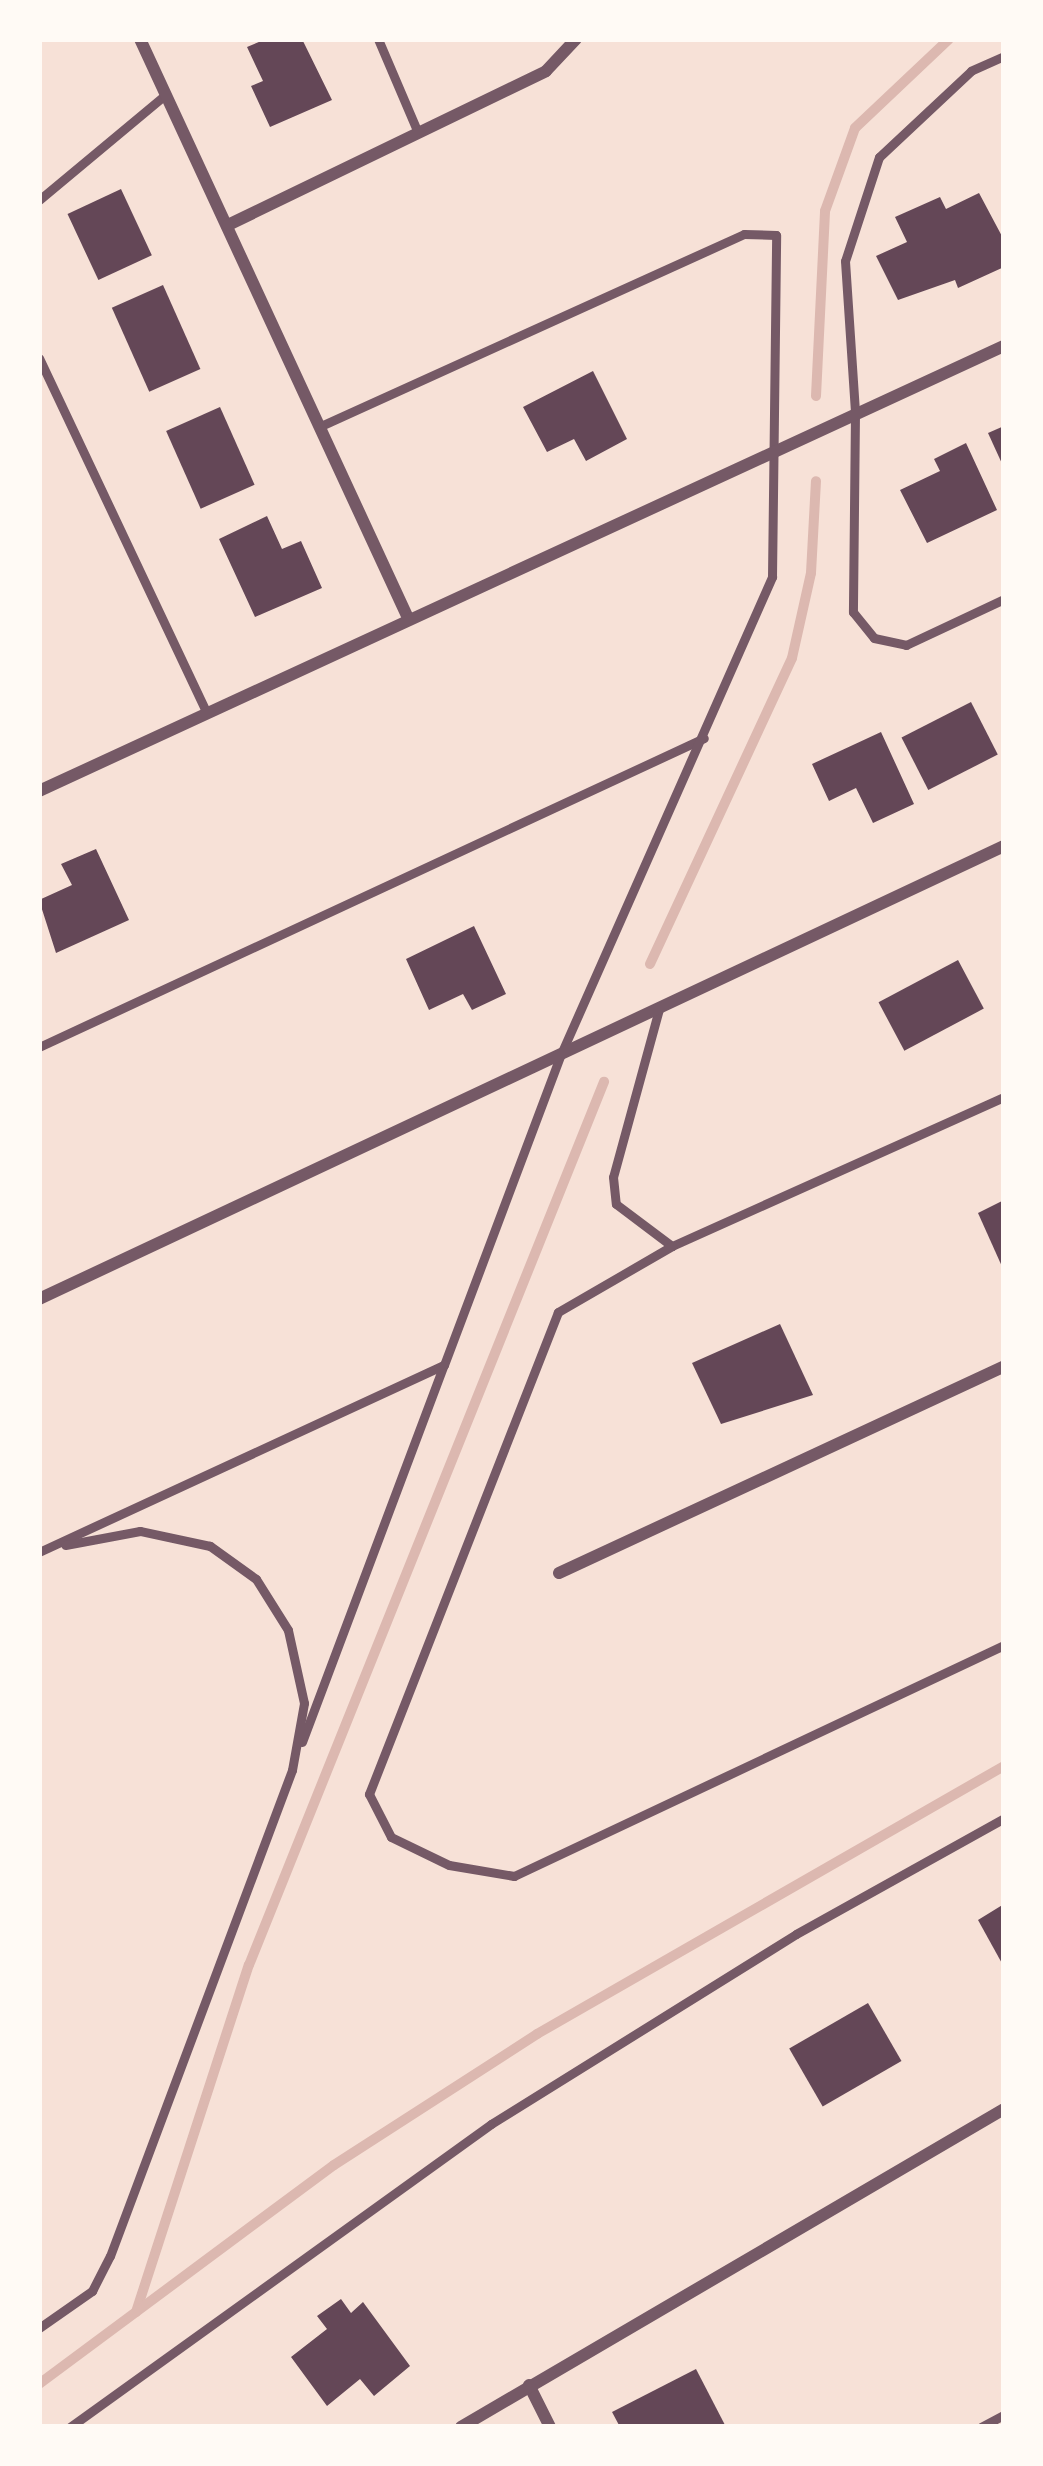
<!DOCTYPE html>
<style>
body{margin:0}
#map{position:relative;width:1043px;height:2466px;overflow:hidden;background:#f7e1d7;font-family:"Asap Condensed",sans-serif}
div>[style]{position:absolute}
.stream>*{height:10px;margin:-5px;padding:0 5px;transform-origin:5px;border-radius:5px;background:#dcb8b0}
.building>*{inset:0;background:#644757;transform-origin:0 0}
.service>*{height:9px;margin:-4.5px;padding:0 4.5px;transform-origin:4.5px;border-radius:4.5px;background:#755966}
.minor>*{height:12px;margin:-6px;padding:0 6px;transform-origin:6px;border-radius:6px;background:#755966}
span{translate:-50% -50%;white-space:nowrap;text-align:center;line-height:1.15;-webkit-text-stroke:9px #fffaf5;paint-order:stroke}
.frame{position:absolute;inset:0;border:42px solid #fffaf5;pointer-events:none}
</style>
<div id="map">
<div class="stream">
<i style="left:816px;top:396px;width:185px;rotate:-87.2deg"></i>
<i style="left:825px;top:211px;width:88px;rotate:-70.1deg"></i>
<i style="left:855px;top:128px;width:129px;rotate:-43.4deg"></i>
<i style="left:650px;top:964px;width:337px;rotate:-65.1deg"></i>
<i style="left:792px;top:658px;width:87px;rotate:-77.4deg"></i>
<i style="left:811px;top:573px;width:92px;rotate:-86.9deg"></i>
<i style="left:136px;top:2312px;width:365px;rotate:-72deg"></i>
<i style="left:249px;top:1965px;width:952px;rotate:-68.1deg"></i>
<i style="left:39px;top:2384px;width:367px;rotate:-36.6deg"></i>
<i style="left:334px;top:2165px;width:242px;rotate:-32.8deg"></i>
<i style="left:537px;top:2034px;width:538px;rotate:-29.85deg"></i>
</div>
<div class="building">
<i style="clip-path:polygon(266px 39px,302px 39px,332px 100px,270px 127px,251px 86px,263px 81px,247px 47px)"></i>
<i style="left:121px;top:189px;width:73px;height:59px;rotate:65deg"></i>
<i style="clip-path:polygon(979px 193px,1004px 240px,1004px 267px,958px 288px,955px 280px,898px 300px,876px 256px,907px 242px,895px 217px,940px 197px,946px 209px)"></i>
<i style="left:163px;top:285px;width:92px;height:56px;rotate:66deg"></i>
<i style="clip-path:polygon(593px 371px,627px 439px,586px 461px,574px 439px,547px 452px,523px 407px)"></i>
<i style="left:220px;top:407px;width:85px;height:59px;rotate:66deg"></i>
<i style="clip-path:polygon(1004px 426px,1004px 468px,988px 433px)"></i>
<i style="clip-path:polygon(966px 443px,997px 510px,927px 543px,900px 490px,940px 471px,934px 459px)"></i>
<i style="clip-path:polygon(267px 516px,282px 549px,301px 541px,322px 588px,255px 617px,219px 539px)"></i>
<i style="left:971px;top:702px;width:59px;height:78px;rotate:63deg"></i>
<i style="clip-path:polygon(881px 732px,914px 804px,873px 823px,856px 788px,829px 801px,812px 764px)"></i>
<i style="clip-path:polygon(96px 849px,129px 920px,56px 953px,39px 900px,72px 885px,61px 864px)"></i>
<i style="clip-path:polygon(474px 926px,506px 994px,472px 1010px,463px 994px,429px 1010px,406px 959px)"></i>
<i style="left:958px;top:960px;width:55px;height:90px;rotate:62deg"></i>
<i style="clip-path:polygon(1004px 1200px,1004px 1271px,978px 1213px)"></i>
<i style="clip-path:polygon(780px 1324px,813px 1395px,721px 1424px,692px 1363px)"></i>
<i style="clip-path:polygon(1004px 1904px,1004px 1967px,978px 1920px)"></i>
<i style="left:868px;top:2003px;width:67px;height:91px;rotate:60deg"></i>
<i style="clip-path:polygon(341px 2299px,351px 2313px,363px 2302px,410px 2366px,374px 2396px,360px 2379px,327px 2406px,291px 2357px,327px 2329px,317px 2316px)"></i>
<i style="clip-path:polygon(696px 2369px,726px 2427px,620px 2427px,612px 2412px)"></i>
</div>
<div class="service">
<i style="left:378px;top:39px;width:102px;rotate:66.9deg"></i>
<i style="left:1004px;top:56px;width:36px;rotate:156deg"></i>
<i style="left:971px;top:71px;width:126px;rotate:136.9deg"></i>
<i style="left:879px;top:157px;width:109px;rotate:108.1deg"></i>
<i style="left:845px;top:261px;width:152px;rotate:86.2deg"></i>
<i style="left:855px;top:413px;width:199px;rotate:90.6deg"></i>
<i style="left:853px;top:612px;width:33px;rotate:51deg"></i>
<i style="left:874px;top:638px;width:33px;rotate:12deg"></i>
<i style="left:906px;top:645px;width:108px;rotate:-25.1deg"></i>
<i style="left:39px;top:200px;width:165px;rotate:-39.8deg"></i>
<i style="left:39px;top:358px;width:393px;rotate:64.7deg"></i>
<i style="left:659px;top:1009px;width:174px;rotate:105.3deg"></i>
<i style="left:613px;top:1177px;width:27px;rotate:84deg"></i>
<i style="left:616px;top:1204px;width:70px;rotate:36.9deg"></i>
<i style="left:672px;top:1246px;width:364px;rotate:-24.2deg"></i>
<i style="left:39px;top:1047px;width:733px;rotate:-24.92deg"></i>
<i style="left:672px;top:1246px;width:132px;rotate:149.9deg"></i>
<i style="left:558px;top:1312px;width:518px;rotate:111.41deg"></i>
<i style="left:369px;top:1794px;width:48px;rotate:62.9deg"></i>
<i style="left:391px;top:1837px;width:64px;rotate:25.8deg"></i>
<i style="left:449px;top:1865px;width:66px;rotate:9.6deg"></i>
<i style="left:514px;top:1876px;width:542px;rotate:-25.24deg"></i>
<i style="left:39px;top:1552px;width:446px;rotate:-24.8deg"></i>
<i style="left:444px;top:1365px;width:332px;rotate:-69.4deg"></i>
<i style="left:561px;top:1054px;width:522px;rotate:-66.14deg"></i>
<i style="left:772px;top:577px;width:342px;rotate:-89.3deg"></i>
<i style="left:776px;top:235px;width:32px;rotate:-178deg"></i>
<i style="left:744px;top:234px;width:465px;rotate:155.6deg"></i>
<i style="left:302px;top:1742px;width:403px;rotate:-69.4deg"></i>
<i style="left:39px;top:2328px;width:65px;rotate:-34.9deg"></i>
<i style="left:92px;top:2291px;width:39px;rotate:-63deg"></i>
<i style="left:110px;top:2256px;width:519px;rotate:-69.47deg"></i>
<i style="left:292px;top:1770px;width:68px;rotate:-79.8deg"></i>
<i style="left:304px;top:1703px;width:75px;rotate:-102.4deg"></i>
<i style="left:288px;top:1630px;width:60px;rotate:-122.1deg"></i>
<i style="left:256px;top:1579px;width:57px;rotate:-144.3deg"></i>
<i style="left:210px;top:1546px;width:72px;rotate:-167.9deg"></i>
<i style="left:140px;top:1531px;width:76px;rotate:169.4deg"></i>
<i style="left:70px;top:2427px;width:519px;rotate:-35.74deg"></i>
<i style="left:491px;top:2124px;width:359px;rotate:-31.9deg"></i>
<i style="left:796px;top:1934px;width:238px;rotate:-29.1deg"></i>
<i style="left:981px;top:2427px;width:26px;rotate:-28deg"></i>
</div>
<div class="minor">
<i style="left:140px;top:39px;width:638px;rotate:65.16deg"></i>
<i style="left:228px;top:225px;width:353px;rotate:-25.8deg"></i>
<i style="left:546px;top:71px;width:44px;rotate:-46.8deg"></i>
<i style="left:39px;top:791px;width:1063px;rotate:-24.76deg"></i>
<i style="left:39px;top:1299px;width:1066px;rotate:-25.15deg"></i>
<i style="left:559px;top:1573px;width:491px;rotate:-24.9deg"></i>
<i style="left:529px;top:2385px;width:47px;rotate:63.4deg"></i>
<i style="left:461px;top:2427px;width:629px;rotate:-30.35deg"></i>
</div>
<div class="frame"></div>
</div>
